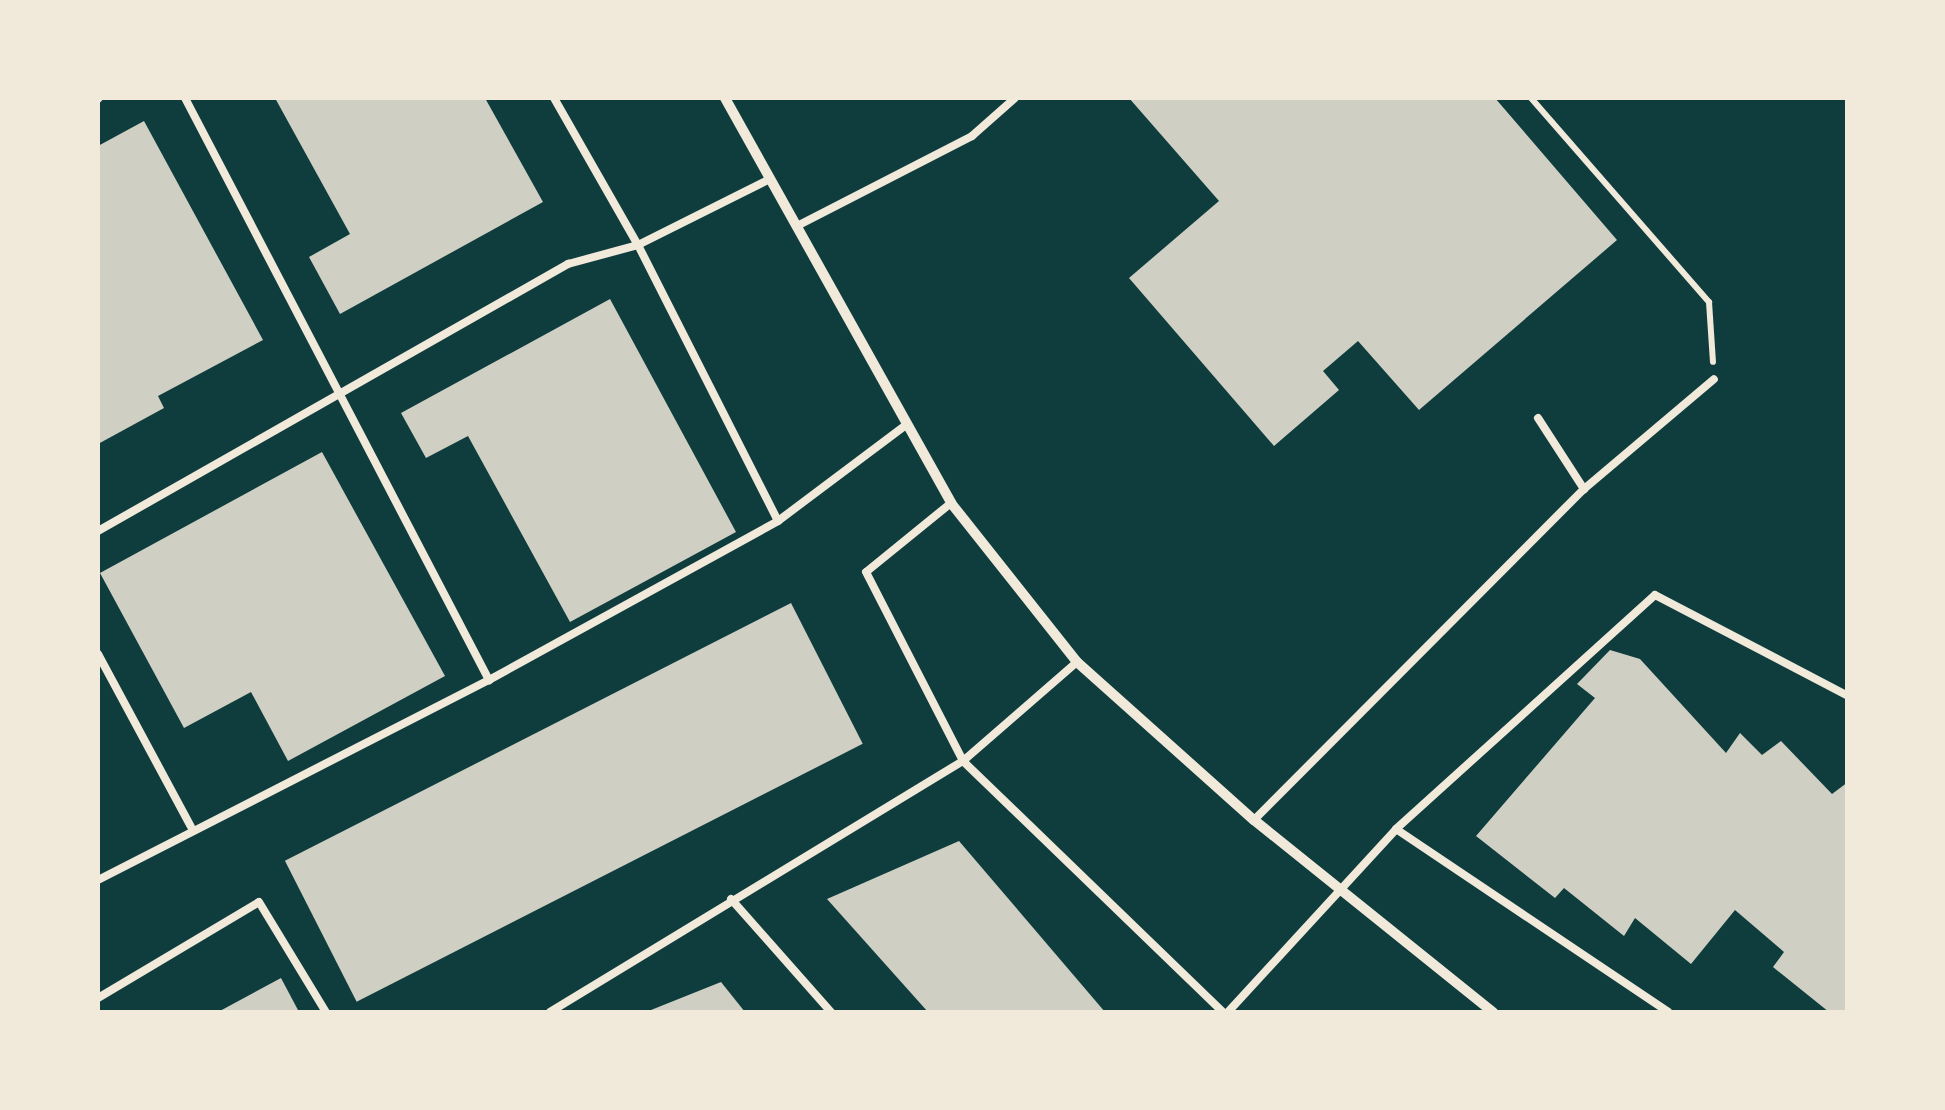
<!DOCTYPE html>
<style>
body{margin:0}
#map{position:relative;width:1945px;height:1110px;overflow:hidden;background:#0f3d3e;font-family:"Fira Sans",sans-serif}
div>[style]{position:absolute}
.building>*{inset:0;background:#cfcfc3;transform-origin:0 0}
.path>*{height:6px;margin:-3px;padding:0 3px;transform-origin:3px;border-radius:3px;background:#f1e9da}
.service>*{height:8px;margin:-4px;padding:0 4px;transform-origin:4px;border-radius:4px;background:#f1e9da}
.minor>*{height:10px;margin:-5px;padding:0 5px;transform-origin:5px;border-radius:5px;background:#f1e9da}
span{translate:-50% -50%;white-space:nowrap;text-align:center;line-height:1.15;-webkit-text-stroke:8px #f1e9da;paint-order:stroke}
.frame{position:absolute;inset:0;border:100px solid #f1e9da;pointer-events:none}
</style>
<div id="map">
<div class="building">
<i style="clip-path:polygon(275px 98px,485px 98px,543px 202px,340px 314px,309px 257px,350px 234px)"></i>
<i style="clip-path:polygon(1129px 98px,1495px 98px,1617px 240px,1419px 410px,1358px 341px,1323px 371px,1339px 390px,1274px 446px,1129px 278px,1219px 201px)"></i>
<i style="clip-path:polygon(144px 121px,263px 340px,158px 396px,164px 408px,98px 444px,98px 146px)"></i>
<i style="clip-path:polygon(610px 299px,736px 532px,570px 622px,468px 436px,426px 458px,401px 413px)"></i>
<i style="clip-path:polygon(322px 452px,445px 676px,288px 761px,251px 692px,184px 728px,100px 573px)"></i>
<i style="left:791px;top:603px;width:158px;height:568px;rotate:63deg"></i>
<i style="clip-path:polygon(1610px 650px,1640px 659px,1726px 753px,1740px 733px,1762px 755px,1781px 741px,1832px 794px,1848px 782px,1848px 1012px,1829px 1012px,1773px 967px,1784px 952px,1735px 910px,1691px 964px,1635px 918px,1624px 936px,1564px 888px,1555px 898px,1476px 836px,1595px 698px,1577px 684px)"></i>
<i style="clip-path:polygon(959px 841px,1105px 1012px,928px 1012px,827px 899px)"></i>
<i style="clip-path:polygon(281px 978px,299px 1012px,218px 1012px)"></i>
<i style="clip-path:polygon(721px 982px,745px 1012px,646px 1012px)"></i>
</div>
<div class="path">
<i style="left:1531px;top:98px;width:271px;rotate:48.9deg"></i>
<i style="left:1709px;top:302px;width:60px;rotate:86.2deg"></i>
</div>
<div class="service">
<i style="left:185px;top:98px;width:657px;rotate:62.42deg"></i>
<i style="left:554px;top:98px;width:169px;rotate:60.3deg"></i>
<i style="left:638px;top:245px;width:309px;rotate:63.1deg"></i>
<i style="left:778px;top:521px;width:160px;rotate:-36.9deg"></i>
<i style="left:98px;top:99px;width:1px;rotate:-45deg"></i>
<i style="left:797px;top:226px;width:197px;rotate:-27.2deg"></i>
<i style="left:972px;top:136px;width:57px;rotate:-41.5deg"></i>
<i style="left:1538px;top:418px;width:85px;rotate:57.1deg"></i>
<i style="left:951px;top:503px;width:109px;rotate:140.9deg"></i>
<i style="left:866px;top:572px;width:212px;rotate:62.8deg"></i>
<i style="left:963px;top:761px;width:361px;rotate:44deg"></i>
<i style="left:98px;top:531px;width:541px;rotate:-29.6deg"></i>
<i style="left:568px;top:264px;width:73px;rotate:-15.2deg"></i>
<i style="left:638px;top:245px;width:148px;rotate:-26.6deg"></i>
<i style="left:98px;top:654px;width:196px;rotate:61.7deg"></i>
<i style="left:1254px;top:820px;width:467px;rotate:-45.1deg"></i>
<i style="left:1584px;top:489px;width:170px;rotate:-40.2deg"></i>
<i style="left:1396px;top:829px;width:328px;rotate:33.9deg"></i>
<i style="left:98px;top:880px;width:439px;rotate:-27.1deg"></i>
<i style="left:489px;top:680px;width:330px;rotate:-28.8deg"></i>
<i style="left:731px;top:899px;width:151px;rotate:48.5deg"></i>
<i style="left:98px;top:998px;width:187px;rotate:-30.8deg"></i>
<i style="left:259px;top:902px;width:129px;rotate:58.7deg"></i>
<i style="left:550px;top:1012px;width:483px;rotate:-31.3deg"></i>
<i style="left:963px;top:761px;width:151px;rotate:-41deg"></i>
<i style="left:1228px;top:1012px;width:248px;rotate:-47.4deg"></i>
<i style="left:1396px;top:829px;width:349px;rotate:-42.1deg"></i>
<i style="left:1655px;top:595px;width:218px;rotate:27.6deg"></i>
</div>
<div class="minor">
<i style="left:725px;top:98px;width:464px;rotate:60.8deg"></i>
<i style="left:951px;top:503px;width:203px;rotate:51.6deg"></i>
<i style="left:1077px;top:662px;width:237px;rotate:41.8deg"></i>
<i style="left:1254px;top:820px;width:307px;rotate:38.8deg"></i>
</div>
<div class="frame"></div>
</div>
